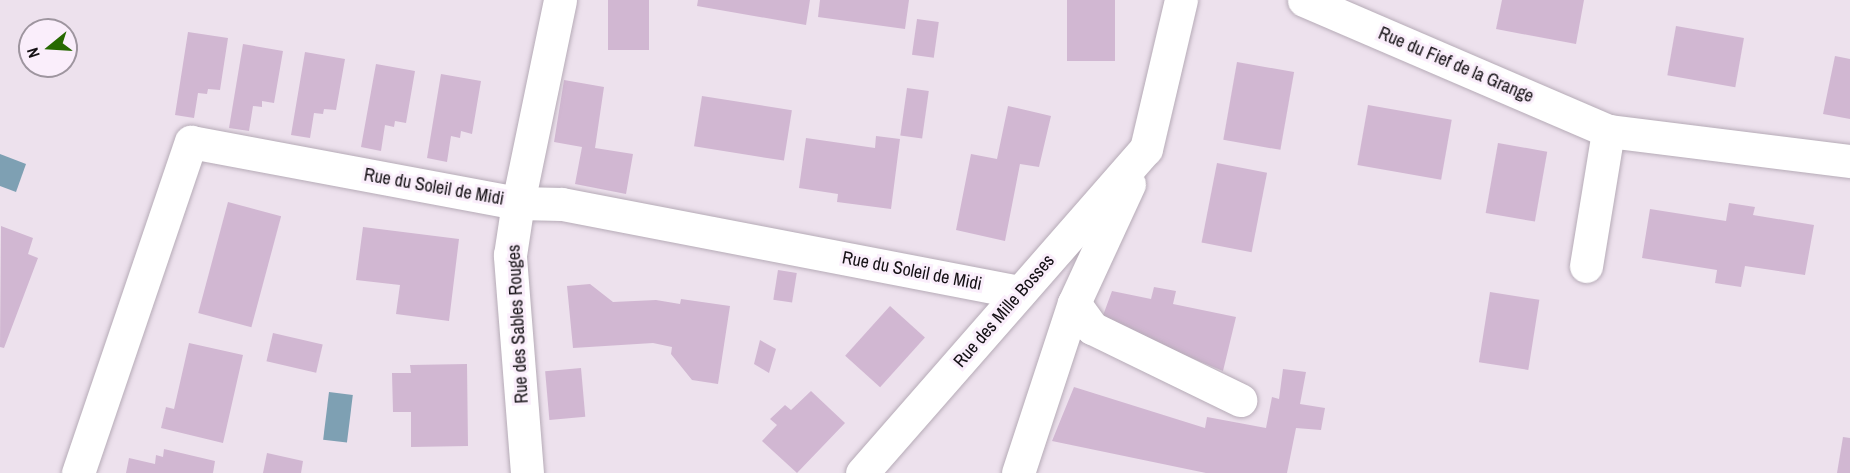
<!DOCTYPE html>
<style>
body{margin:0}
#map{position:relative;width:1850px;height:473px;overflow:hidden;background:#ede1ed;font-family:"Archivo Narrow",sans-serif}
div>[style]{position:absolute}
.water>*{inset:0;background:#7ea0b3;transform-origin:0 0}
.building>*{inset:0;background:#d1b7d2;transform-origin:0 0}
.roads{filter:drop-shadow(0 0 2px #b6abb7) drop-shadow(0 0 2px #b6abb7)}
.minor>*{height:33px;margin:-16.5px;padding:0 16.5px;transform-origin:16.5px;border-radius:16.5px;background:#fff}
span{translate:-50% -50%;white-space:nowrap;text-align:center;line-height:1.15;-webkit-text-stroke:6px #faeefb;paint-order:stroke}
.street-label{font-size:18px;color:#141014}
.north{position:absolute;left:18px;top:18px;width:60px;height:60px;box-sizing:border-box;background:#faeefb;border:2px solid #9e959f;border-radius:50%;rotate:252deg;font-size:16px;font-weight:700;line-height:24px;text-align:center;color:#141014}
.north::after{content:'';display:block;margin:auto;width:21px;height:27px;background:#266900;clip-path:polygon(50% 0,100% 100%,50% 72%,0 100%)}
</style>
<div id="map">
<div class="water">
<i style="clip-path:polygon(0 154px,26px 164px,16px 192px,0 186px)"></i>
<i style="left:329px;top:392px;width:24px;height:48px;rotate:7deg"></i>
</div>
<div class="building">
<i style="left:608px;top:0;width:41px;height:50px"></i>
<i style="clip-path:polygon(698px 0,810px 0,806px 25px,697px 6px)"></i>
<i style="clip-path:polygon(820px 0,909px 0,905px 29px,818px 17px)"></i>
<i style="left:1067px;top:0;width:48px;height:61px"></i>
<i style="clip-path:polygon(1502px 0,1584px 0,1576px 44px,1496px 29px)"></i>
<i style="left:917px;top:19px;width:22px;height:36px;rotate:8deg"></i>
<i style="left:1676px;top:26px;width:69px;height:50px;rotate:10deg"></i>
<i style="clip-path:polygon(188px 32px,228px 38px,220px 90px,208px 89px,207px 94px,198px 93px,194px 118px,175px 115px)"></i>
<i style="clip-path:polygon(243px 44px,283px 51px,274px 103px,262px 101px,262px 107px,253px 106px,249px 131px,229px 128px)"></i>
<i style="clip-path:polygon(305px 52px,345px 59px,336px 110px,324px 109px,323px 114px,314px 113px,310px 138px,291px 135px)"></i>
<i style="clip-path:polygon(1835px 56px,1850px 59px,1850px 119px,1823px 114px)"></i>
<i style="left:1237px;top:62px;width:58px;height:79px;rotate:10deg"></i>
<i style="clip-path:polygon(376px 64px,415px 71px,406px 123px,395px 121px,394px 127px,385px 125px,381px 151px,361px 147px)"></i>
<i style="clip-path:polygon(441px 74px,481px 81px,472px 134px,461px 131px,460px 138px,451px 136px,447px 162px,427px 158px)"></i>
<i style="clip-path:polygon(564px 80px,604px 87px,595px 148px,633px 154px,626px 194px,575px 184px,582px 147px,554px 142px)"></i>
<i style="left:907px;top:88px;width:22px;height:48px;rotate:8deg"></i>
<i style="left:702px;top:96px;width:91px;height:51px;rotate:9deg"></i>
<i style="left:1368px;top:105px;width:85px;height:61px;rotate:10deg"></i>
<i style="clip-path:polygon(1008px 106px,1051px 116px,1039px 167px,1020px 164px,1005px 241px,956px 230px,971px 154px,997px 159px)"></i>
<i style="clip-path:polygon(876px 136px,900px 139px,891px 209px,837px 202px,838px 194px,799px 188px,806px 138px,875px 148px)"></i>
<i style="left:1498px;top:143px;width:50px;height:71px;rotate:10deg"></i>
<i style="left:1217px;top:163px;width:51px;height:81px;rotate:11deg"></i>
<i style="left:228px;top:202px;width:55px;height:115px;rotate:15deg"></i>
<i style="clip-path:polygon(1729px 203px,1755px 207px,1753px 215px,1814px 225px,1805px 275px,1745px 266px,1741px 287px,1715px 283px,1717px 270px,1642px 258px,1650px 209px,1726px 221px)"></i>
<i style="clip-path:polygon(1px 226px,33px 238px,28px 254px,38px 258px,4px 348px,0 347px)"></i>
<i style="clip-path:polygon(363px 227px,459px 239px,449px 321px,396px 314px,400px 285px,356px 280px)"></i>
<i style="left:778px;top:270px;width:19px;height:30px;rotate:9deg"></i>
<i style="clip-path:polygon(590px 284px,613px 302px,656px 300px,680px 304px,681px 299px,730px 306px,718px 384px,692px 380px,671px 354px,672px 347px,653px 343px,573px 348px,567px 286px)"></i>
<i style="clip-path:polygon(1154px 287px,1176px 291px,1173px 304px,1236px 317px,1223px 371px,1101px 321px,1112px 291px,1151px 299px)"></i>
<i style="left:1490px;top:292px;width:50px;height:71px;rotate:9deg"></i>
<i style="left:890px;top:306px;width:47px;height:67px;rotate:42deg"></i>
<i style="left:273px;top:333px;width:51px;height:29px;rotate:13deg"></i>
<i style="clip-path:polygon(760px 340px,776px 349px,769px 373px,754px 364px)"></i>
<i style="clip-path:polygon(189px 343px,243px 355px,223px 443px,161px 428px,166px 407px,174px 409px)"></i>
<i style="clip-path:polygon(467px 364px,468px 446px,411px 447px,411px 412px,393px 412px,392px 373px,411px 373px,410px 365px)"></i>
<i style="left:581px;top:368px;width:49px;height:36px;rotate:85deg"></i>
<i style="clip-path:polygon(1283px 369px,1306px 372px,1300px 404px,1325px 408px,1321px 430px,1296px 428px,1287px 473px,1206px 473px,1052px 441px,1074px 387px,1205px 428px,1207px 417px,1266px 428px,1272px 397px,1279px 399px)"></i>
<i style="clip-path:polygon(811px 391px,845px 423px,797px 473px,762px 441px,777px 425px,770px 419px,785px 405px,791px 410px)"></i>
<i style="clip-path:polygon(1843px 437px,1850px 438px,1850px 473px,1837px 473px)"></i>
<i style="clip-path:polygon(164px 449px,215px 461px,213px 473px,126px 473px,129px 458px,155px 464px,156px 455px,163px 457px)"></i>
<i style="clip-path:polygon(267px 453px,303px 461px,301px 473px,263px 473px)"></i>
</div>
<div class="roads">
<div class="minor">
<i style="left:1304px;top:0;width:331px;rotate:23.3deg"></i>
<i style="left:1608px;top:131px;width:244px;rotate:7.1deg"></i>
<i style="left:1586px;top:266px;width:137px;rotate:-80.7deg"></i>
<i style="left:1074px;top:303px;width:31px;rotate:54deg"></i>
<i style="left:1092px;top:328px;width:165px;rotate:25.9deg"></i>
<i style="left:78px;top:473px;width:350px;rotate:-71.2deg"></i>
<i style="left:191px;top:142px;width:333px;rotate:10.6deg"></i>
<i style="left:518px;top:203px;width:44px;rotate:1.3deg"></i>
<i style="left:562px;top:204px;width:466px;rotate:10.9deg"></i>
<i style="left:527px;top:473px;width:219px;rotate:-94.5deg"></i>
<i style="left:510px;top:255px;width:53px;rotate:-81.3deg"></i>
<i style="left:518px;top:203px;width:207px;rotate:-78.3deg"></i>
<i style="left:862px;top:473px;width:431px;rotate:-48.8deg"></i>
<i style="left:1146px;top:149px;width:153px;rotate:-76.8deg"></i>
<i style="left:1018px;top:473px;width:179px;rotate:-71.8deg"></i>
<i style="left:1074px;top:303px;width:131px;rotate:-65.2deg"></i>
</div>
</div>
<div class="street-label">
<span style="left:1456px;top:65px;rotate:23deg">Rue du Fief de la Grange</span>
<span style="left:434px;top:187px;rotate:10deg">Rue du Soleil de Midi</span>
<span style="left:912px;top:271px;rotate:11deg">Rue du Soleil de Midi</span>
<span style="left:1004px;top:311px;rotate:-49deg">Rue des Mille Bosses</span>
<span style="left:518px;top:324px;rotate:-93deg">Rue des Sables Rouges</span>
</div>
<div class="north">N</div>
</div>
